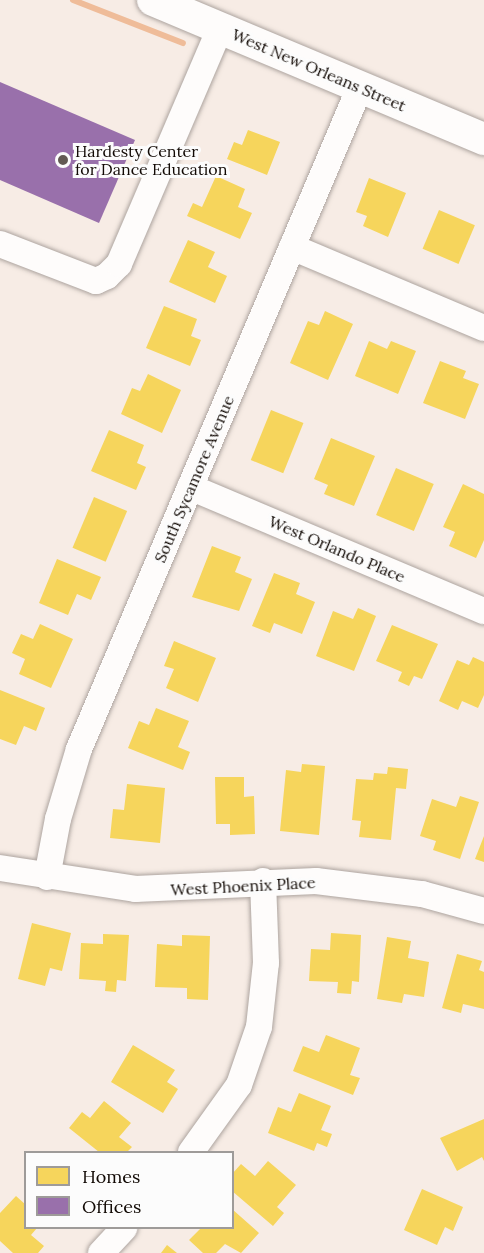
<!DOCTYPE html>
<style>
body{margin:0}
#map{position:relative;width:484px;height:1253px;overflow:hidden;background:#f7ece5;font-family:Lora,serif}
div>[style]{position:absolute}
.homes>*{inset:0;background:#f6d55c;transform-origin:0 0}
.offices>*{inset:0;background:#9970ab}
.stream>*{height:6px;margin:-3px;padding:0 3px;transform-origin:3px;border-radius:3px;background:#efbc99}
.roads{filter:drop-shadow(0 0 2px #ada49f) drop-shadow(0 0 2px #ada49f)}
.minor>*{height:26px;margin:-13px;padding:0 13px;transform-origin:13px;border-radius:13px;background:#fefcfb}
.major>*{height:32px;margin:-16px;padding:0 16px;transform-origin:16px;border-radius:16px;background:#fefcfb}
.dots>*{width:16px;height:16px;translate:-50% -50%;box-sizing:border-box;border:3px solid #fcfcfc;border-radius:50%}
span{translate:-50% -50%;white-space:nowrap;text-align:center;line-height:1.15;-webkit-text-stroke:6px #fcfcfc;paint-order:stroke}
.street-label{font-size:16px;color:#120a05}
.poi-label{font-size:16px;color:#120a05}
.left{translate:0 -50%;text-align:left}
.legend{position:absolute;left:24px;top:1151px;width:210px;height:78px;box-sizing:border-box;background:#fcfcfc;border:2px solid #9e9b99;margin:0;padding:8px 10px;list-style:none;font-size:18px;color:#120a05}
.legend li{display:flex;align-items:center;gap:12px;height:30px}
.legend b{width:30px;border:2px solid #9e9b99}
</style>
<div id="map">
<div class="homes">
<i style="clip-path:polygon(248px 130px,280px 142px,267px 175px,227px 159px,234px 142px,242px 145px)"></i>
<i style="clip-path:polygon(216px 176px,245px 189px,238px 207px,252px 213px,240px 239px,187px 216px,193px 203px,202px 207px)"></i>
<i style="clip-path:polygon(369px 178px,406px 193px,388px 237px,363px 226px,367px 216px,356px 212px)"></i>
<i style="left:439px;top:210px;width:39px;height:42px;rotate:23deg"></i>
<i style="clip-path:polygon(188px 240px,215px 252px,208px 267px,227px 276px,215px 303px,169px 282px)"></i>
<i style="clip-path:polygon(164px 306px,197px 319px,191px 336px,201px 340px,190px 366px,146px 348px)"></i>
<i style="clip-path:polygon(325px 311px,353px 324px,328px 380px,290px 363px,308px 321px,319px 325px)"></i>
<i style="clip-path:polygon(369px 341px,387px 349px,391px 341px,416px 351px,398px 394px,355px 376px)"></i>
<i style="clip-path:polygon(440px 361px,466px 371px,463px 378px,479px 384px,465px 419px,423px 403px)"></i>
<i style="clip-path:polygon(148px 374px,181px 390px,162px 433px,121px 414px,132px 388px,140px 391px)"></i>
<i style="left:271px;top:410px;width:35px;height:54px;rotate:22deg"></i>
<i style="clip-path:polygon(109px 430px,144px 445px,137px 463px,146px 467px,136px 490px,91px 471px)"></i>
<i style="clip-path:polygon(331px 438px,375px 456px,354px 506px,324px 494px,328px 485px,314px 479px)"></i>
<i style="left:396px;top:468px;width:41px;height:51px;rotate:23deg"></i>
<i style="clip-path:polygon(463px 484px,484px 494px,484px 540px,476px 558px,449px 546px,455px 532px,443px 527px)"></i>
<i style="left:94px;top:497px;width:36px;height:55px;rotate:23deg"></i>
<i style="clip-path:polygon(212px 546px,241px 557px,235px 572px,252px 579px,239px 611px,192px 597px)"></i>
<i style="clip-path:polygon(57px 559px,101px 577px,91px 600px,77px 594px,68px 615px,39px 603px)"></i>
<i style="clip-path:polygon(274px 573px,300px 583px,296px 594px,315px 602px,302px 634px,274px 623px,270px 633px,252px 626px)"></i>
<i style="clip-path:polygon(358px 608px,376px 616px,354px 671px,316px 656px,333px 611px,353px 619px)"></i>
<i style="clip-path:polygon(40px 624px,73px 639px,51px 688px,19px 674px,25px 659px,12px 653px,21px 634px,33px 639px)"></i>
<i style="clip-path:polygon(392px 625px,438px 644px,422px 679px,414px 676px,409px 686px,398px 681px,402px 672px,376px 661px)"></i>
<i style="clip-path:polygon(174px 641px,216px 658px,198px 702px,166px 688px,174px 669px,164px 666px)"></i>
<i style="clip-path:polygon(473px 657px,484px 662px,484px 695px,478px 708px,462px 701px,458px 710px,439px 701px,457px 660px,469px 665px)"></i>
<i style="clip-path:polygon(0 690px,45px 708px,36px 731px,24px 726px,16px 745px,0 739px)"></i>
<i style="clip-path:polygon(156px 708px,189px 721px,178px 747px,190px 752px,183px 770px,128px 748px,139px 721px,149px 725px)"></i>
<i style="clip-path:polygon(302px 764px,325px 766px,319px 835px,280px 831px,286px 770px,301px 772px)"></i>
<i style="clip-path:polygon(388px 767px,408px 769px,406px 789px,396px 788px,391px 840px,359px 837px,361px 821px,352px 820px,356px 779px,373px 780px,374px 773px,387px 774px)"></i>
<i style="clip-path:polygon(215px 777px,244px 777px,244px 797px,254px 796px,255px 834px,230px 835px,230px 824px,216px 824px)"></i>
<i style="clip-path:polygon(127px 784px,165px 788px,160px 843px,110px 838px,113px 809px,124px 810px)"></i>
<i style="clip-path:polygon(460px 796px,479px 802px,460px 859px,433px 850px,436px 841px,420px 836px,432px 799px,456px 807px)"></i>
<i style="clip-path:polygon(484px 836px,484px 862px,475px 859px)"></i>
<i style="clip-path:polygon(32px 923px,71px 933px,62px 971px,50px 968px,45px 986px,18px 979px)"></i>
<i style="clip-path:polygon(331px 933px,361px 935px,359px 982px,352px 981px,351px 994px,337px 993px,338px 982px,309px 981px,311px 949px,330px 950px)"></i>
<i style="clip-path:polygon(103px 934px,129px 935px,126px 981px,117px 980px,116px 992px,105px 991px,106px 981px,79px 979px,81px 943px,103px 944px)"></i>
<i style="clip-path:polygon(182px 935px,210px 936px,208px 1000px,187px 999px,187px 988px,155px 987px,157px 944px,182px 946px)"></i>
<i style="clip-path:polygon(387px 937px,411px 941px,408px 958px,429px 962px,424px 997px,404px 994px,402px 1003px,377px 999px)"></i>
<i style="clip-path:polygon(457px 954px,482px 961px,479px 970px,484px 972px,484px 1009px,463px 1004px,461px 1013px,442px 1008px)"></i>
<i style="clip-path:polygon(326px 1035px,360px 1048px,350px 1075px,360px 1078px,353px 1095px,293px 1071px,303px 1046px,319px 1052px)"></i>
<i style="clip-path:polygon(133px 1045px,175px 1070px,167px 1082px,178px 1089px,163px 1113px,111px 1082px)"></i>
<i style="clip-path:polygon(299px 1093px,331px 1106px,321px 1130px,332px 1134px,327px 1147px,317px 1143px,314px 1151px,268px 1133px,278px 1107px,291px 1112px)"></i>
<i style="clip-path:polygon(104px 1101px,131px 1123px,119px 1137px,132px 1147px,127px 1152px,99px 1152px,69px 1128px,82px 1112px,90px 1118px)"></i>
<i style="clip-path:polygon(484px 1119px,484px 1161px,482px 1157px,457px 1171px,440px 1138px)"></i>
<i style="clip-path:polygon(268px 1161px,296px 1185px,277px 1207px,284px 1213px,273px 1226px,232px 1191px,232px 1174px,241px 1164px,255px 1176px)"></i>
<i style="clip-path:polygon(422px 1189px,463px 1207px,453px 1231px,445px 1227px,437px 1245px,404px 1230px)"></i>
<i style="clip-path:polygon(16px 1196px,26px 1205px,26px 1228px,37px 1228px,31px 1235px,44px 1246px,38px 1253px,13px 1253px,0 1241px,0 1213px)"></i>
<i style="clip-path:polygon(232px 1209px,259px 1233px,241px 1253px,225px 1244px,216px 1253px,203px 1253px,189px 1240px,201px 1228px,232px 1228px)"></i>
<i style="clip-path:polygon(167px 1245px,177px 1253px,161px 1253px)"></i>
</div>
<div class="offices">
<i style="clip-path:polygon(0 82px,135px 140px,99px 223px,0 180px)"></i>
</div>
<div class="stream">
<i style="left:73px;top:0;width:118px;rotate:21.4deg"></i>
</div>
<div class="roads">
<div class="minor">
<i style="left:0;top:244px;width:103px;rotate:21.1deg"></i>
<i style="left:96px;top:281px;width:12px;rotate:-24deg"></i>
<i style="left:107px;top:276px;width:17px;rotate:-45deg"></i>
<i style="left:119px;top:264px;width:257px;rotate:-66.8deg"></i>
<i style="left:292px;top:247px;width:208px;rotate:22.9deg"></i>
<i style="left:190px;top:487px;width:319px;rotate:22.9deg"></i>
<i style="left:0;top:868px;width:137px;rotate:8.8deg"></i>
<i style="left:135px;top:889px;width:181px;rotate:-2.5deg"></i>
<i style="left:316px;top:881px;width:107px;rotate:7deg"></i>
<i style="left:422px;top:894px;width:64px;rotate:15.3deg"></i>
<i style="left:47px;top:877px;width:59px;rotate:-79.3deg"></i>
<i style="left:58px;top:819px;width:73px;rotate:-73.3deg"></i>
<i style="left:79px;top:749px;width:719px;rotate:-67deg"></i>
<i style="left:191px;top:1152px;width:82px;rotate:-54.4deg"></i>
<i style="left:239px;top:1085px;width:61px;rotate:-71deg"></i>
<i style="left:259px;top:1027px;width:64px;rotate:-83.8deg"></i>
<i style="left:266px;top:963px;width:82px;rotate:-92.1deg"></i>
<i style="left:101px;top:1253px;width:34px;rotate:-47deg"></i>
</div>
<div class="major">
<i style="left:153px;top:0;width:359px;rotate:22.8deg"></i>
</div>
</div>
<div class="dots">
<i style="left:63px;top:160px;background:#625953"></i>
</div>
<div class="street-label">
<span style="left:319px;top:70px;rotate:23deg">West New Orleans Street</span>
<span style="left:194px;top:479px;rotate:-67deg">South Sycamore Avenue</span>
<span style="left:337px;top:549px;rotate:23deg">West Orlando Place</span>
<span style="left:243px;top:886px;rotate:-3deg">West Phoenix Place</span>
</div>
<div class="poi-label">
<span class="left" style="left:75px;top:160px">Hardesty Center<br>for Dance Education</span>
</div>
<ul class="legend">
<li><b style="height:16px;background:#f6d55c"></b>Homes</li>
<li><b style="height:16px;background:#9970ab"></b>Offices</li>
</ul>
</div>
